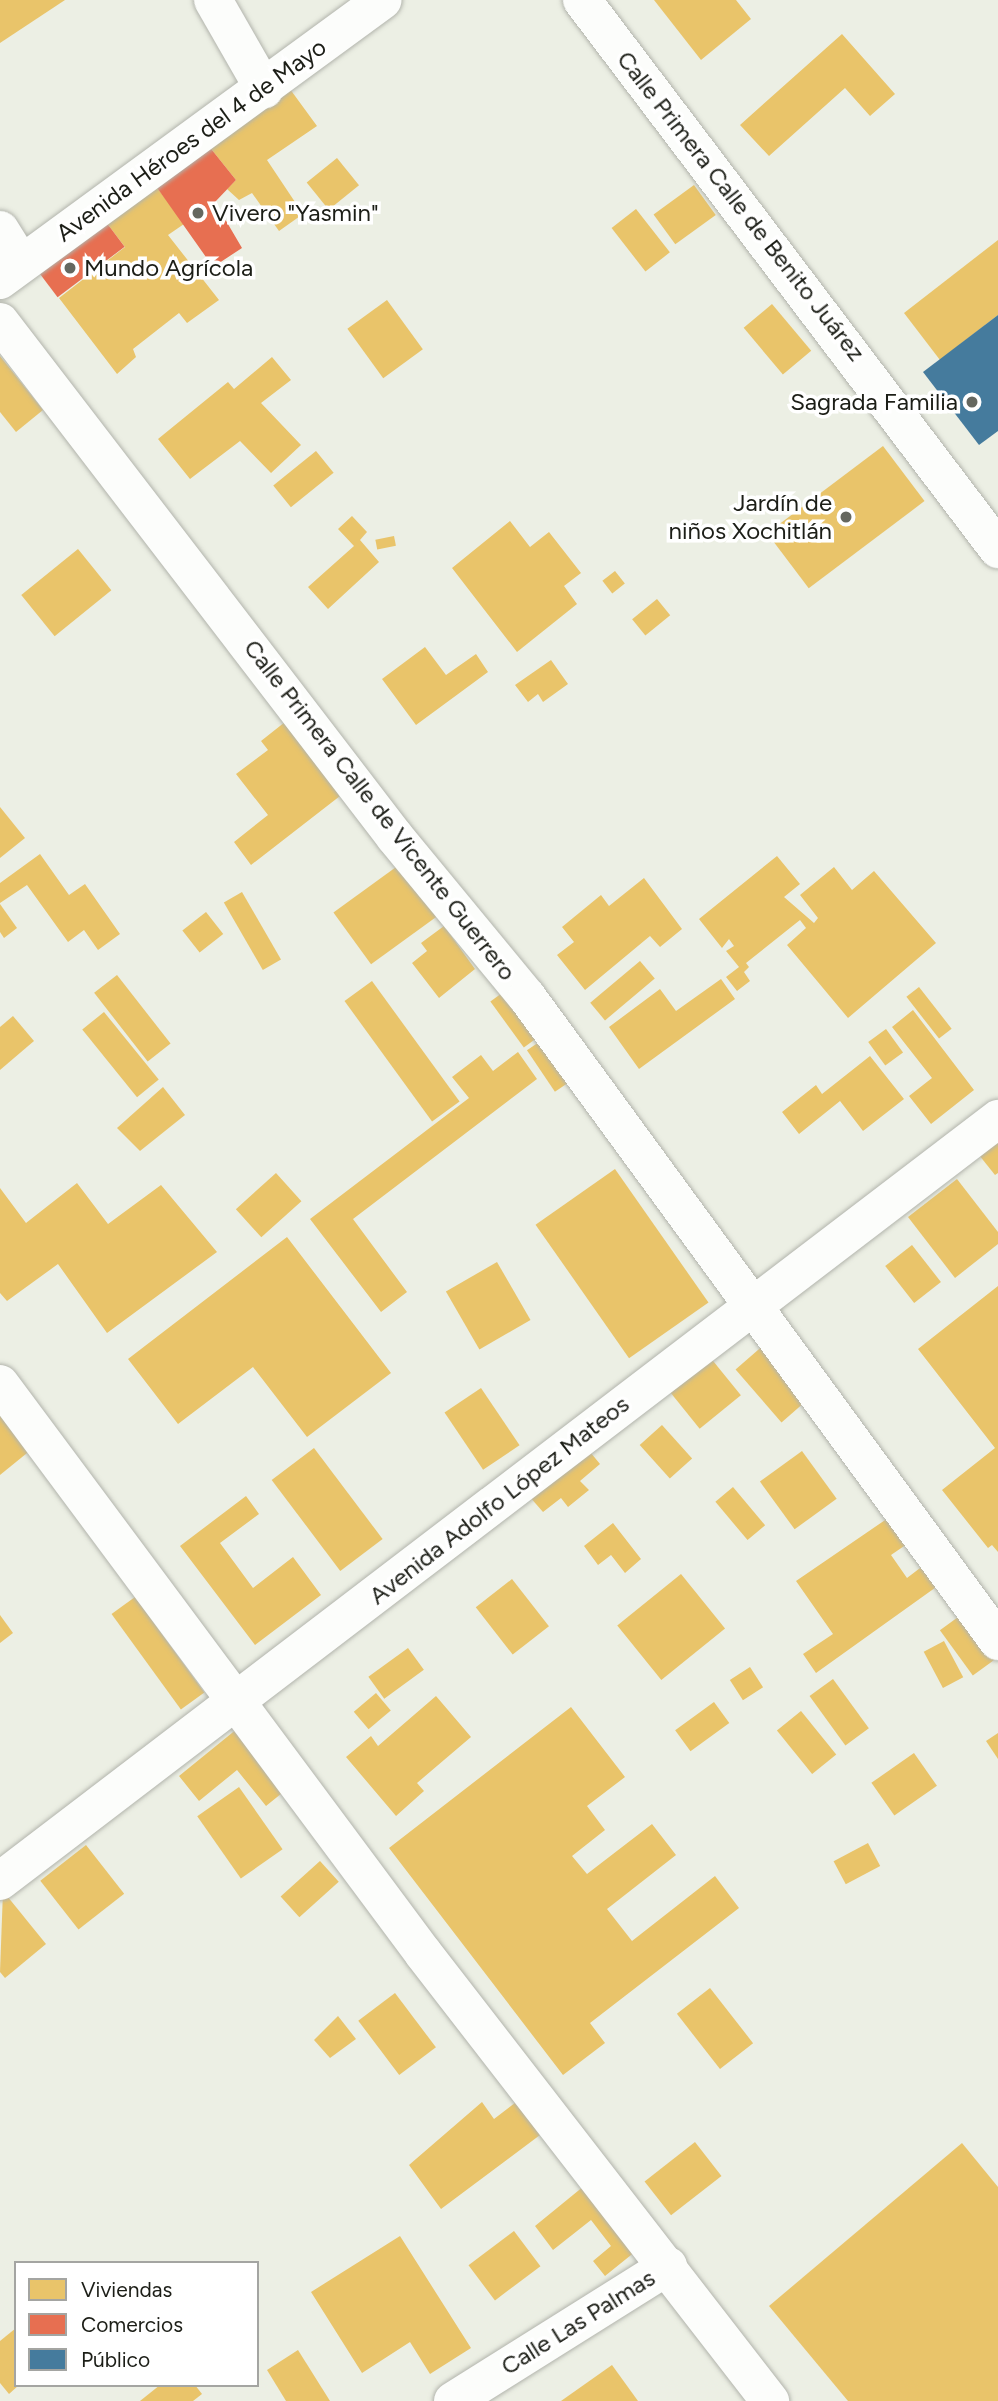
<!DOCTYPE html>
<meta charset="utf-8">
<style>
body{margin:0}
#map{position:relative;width:998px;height:2401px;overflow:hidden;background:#ecefe4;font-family:Figtree,sans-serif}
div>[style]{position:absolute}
.homes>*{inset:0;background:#e9c46a;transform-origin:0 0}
.shops>*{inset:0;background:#e76f51;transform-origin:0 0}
.public>*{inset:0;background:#457b9d}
.roads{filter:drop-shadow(0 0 2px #b2b4ac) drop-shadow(0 0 2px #b2b4ac)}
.minor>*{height:38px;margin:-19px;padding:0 19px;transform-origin:19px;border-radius:19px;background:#fcfdfb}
.major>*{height:38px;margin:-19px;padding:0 19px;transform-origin:19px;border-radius:19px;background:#fcfdfb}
.dots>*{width:19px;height:19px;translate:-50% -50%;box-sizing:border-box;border:4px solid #fff;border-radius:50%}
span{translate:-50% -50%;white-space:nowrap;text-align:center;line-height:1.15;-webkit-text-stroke:7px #fff;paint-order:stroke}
.street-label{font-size:24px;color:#1c1e17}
.poi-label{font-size:24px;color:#1c1e17}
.left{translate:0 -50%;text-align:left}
.right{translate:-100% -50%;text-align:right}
.legend{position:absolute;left:14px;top:2261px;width:245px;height:126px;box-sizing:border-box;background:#fff;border:2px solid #a4a5a2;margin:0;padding:9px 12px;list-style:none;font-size:21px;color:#1c1e17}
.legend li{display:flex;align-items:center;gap:14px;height:35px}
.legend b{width:35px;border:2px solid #a4a5a2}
</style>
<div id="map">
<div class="homes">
<i style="clip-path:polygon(0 0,65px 0,0 43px)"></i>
<i style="clip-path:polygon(654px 0,736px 0,751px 19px,701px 60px)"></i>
<i style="clip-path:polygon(842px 34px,895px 94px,870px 116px,845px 88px,769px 156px,740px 125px)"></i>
<i style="clip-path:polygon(287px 85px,317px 126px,267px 160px,303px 214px,279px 231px,252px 193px,239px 200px,227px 189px,236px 180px,208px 145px)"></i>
<i style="left:337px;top:158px;width:35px;height:39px;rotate:51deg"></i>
<i style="clip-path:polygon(153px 182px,184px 224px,168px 235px,219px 300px,187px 323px,179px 313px,133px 349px,136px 357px,117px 374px,59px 298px,125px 247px,103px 218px)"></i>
<i style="left:694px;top:185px;width:37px;height:50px;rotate:54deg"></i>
<i style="left:636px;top:209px;width:55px;height:31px;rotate:52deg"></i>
<i style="clip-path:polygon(998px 240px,998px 315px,940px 360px,904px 313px)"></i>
<i style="left:387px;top:300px;width:61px;height:49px;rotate:54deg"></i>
<i style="left:772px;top:304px;width:61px;height:37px;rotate:50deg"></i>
<i style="clip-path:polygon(0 356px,43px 410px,16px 432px,0 412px)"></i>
<i style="clip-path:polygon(272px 357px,291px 380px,261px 403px,301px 445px,271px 473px,240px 441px,190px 479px,158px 439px,228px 382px,234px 389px)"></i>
<i style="left:883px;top:446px;width:69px;height:145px;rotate:53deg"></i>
<i style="left:316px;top:451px;width:28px;height:55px;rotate:51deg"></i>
<i style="clip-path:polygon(352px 516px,367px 532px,360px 540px,379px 562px,328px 609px,308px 587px,354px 546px,338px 529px)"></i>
<i style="clip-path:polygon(510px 521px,530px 547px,549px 532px,581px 573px,564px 586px,577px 604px,517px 652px,452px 568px)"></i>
<i style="left:394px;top:536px;width:10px;height:19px;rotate:79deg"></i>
<i style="left:78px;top:549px;width:53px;height:73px;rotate:51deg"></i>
<i style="left:615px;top:571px;width:16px;height:16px;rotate:52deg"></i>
<i style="left:657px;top:599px;width:21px;height:32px;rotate:51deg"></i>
<i style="clip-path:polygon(425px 647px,446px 675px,476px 654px,488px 672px,416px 725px,382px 679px)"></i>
<i style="clip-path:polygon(551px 660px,568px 684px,543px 702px,538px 694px,528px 702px,515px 685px)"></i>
<i style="clip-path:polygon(285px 722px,340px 796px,251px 865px,234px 842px,268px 815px,236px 774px,268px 750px,261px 741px)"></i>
<i style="clip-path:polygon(0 807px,25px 838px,0 858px)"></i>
<i style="clip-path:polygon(40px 854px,69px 895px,85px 884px,120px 934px,98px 950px,84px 930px,68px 942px,27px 885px,0 903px,0 883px)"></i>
<i style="clip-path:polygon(777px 856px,800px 884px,784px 897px,814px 923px,818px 918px,800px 895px,834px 867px,852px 890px,874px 871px,936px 943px,848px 1018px,787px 945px,806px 928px,800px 920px,746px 963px,749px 967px,744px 972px,750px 981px,737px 991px,726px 977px,739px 967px,726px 951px,734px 946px,729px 939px,722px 948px,699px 919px)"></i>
<i style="left:403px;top:862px;width:64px;height:86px;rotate:54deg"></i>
<i style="clip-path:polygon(644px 878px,682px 929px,660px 947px,650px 936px,585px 990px,557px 955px,574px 942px,562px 927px,601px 895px,609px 906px)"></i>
<i style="left:242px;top:892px;width:78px;height:21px;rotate:60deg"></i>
<i style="clip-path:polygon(0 904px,17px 928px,4px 938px,0 932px)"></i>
<i style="left:206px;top:912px;width:28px;height:30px;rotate:52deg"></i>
<i style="clip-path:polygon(444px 926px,475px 969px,439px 998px,412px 963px,427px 951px,421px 943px)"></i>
<i style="left:640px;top:961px;width:23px;height:65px;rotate:50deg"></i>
<i style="left:117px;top:975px;width:87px;height:29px;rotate:52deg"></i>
<i style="clip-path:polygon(721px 979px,735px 999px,639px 1069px,609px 1027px,660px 989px,676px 1011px)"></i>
<i style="left:372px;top:981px;width:149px;height:34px;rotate:54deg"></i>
<i style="left:513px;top:985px;width:57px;height:28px;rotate:54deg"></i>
<i style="left:919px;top:987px;width:53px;height:16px;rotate:52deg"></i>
<i style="clip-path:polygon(913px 1010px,974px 1090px,931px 1124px,909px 1096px,932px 1078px,892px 1027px)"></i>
<i style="left:104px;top:1012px;width:87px;height:28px;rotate:51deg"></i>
<i style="clip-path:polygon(13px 1016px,34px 1041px,0 1070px,0 1027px)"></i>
<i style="left:886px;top:1029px;width:29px;height:22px;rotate:54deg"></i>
<i style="left:551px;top:1034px;width:50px;height:29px;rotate:56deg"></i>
<i style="clip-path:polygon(518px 1052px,537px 1079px,353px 1219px,407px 1292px,381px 1312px,310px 1219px,469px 1098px,452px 1077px,481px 1055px,493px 1071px)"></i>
<i style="clip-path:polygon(870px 1056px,904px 1099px,863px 1131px,840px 1101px,799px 1134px,782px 1112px,816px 1085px,822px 1094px)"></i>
<i style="clip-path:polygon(163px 1087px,185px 1115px,140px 1151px,117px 1128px)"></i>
<i style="clip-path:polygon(998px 1141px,998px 1173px,995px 1175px,979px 1155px)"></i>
<i style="left:615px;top:1169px;width:163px;height:97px;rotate:55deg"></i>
<i style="left:276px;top:1173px;width:38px;height:54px;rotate:48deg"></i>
<i style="clip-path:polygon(957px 1179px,998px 1232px,998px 1244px,955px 1278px,908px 1217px)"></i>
<i style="clip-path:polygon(77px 1183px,108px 1224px,161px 1185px,217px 1252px,107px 1333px,58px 1264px,7px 1301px,0 1293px,0 1188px,26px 1223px)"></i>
<i style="clip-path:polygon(287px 1237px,391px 1373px,307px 1437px,253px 1367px,178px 1424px,128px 1359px)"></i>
<i style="left:912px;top:1245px;width:47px;height:34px;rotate:52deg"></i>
<i style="left:497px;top:1262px;width:67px;height:59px;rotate:60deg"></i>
<i style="clip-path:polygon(998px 1286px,998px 1552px,992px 1545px,988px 1548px,942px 1490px,995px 1448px,918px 1349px)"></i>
<i style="left:765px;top:1344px;width:70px;height:39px;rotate:49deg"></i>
<i style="left:705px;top:1351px;width:57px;height:53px;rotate:51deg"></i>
<i style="left:481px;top:1388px;width:69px;height:44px;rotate:56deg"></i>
<i style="clip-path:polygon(0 1410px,32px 1449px,0 1475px)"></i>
<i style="left:662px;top:1425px;width:45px;height:30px;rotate:48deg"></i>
<i style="clip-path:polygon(581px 1441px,600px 1464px,580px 1481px,589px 1490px,568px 1507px,561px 1498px,543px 1512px,522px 1488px)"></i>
<i style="left:314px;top:1448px;width:114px;height:53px;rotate:53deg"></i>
<i style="left:802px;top:1451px;width:59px;height:52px;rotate:54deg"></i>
<i style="left:733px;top:1487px;width:50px;height:23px;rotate:50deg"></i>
<i style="clip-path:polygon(246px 1496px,259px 1514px,220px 1543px,253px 1588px,293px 1557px,321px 1595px,255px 1645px,180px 1546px)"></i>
<i style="clip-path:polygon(891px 1516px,910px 1542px,891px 1555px,907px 1578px,924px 1565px,939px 1585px,816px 1673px,803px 1654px,833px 1634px,796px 1581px)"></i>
<i style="clip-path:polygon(613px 1523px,641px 1559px,625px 1573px,611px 1555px,598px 1565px,584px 1546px)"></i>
<i style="left:681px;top:1574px;width:70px;height:82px;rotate:51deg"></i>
<i style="left:512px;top:1579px;width:60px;height:46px;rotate:52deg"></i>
<i style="left:135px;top:1597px;width:118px;height:29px;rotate:54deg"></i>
<i style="left:965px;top:1612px;width:56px;height:31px;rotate:54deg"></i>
<i style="clip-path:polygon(0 1615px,13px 1633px,0 1643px)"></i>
<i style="left:944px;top:1641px;width:41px;height:23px;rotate:62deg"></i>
<i style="left:408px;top:1648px;width:27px;height:49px;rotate:54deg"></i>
<i style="left:750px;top:1667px;width:24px;height:24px;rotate:57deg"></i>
<i style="left:833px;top:1679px;width:61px;height:29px;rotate:54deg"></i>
<i style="left:376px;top:1693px;width:23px;height:29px;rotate:50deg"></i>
<i style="clip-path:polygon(436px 1696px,471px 1737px,417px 1783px,424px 1791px,396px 1816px,346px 1757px,371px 1736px,378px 1746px)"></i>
<i style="left:714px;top:1702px;width:26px;height:48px;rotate:54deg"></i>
<i style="clip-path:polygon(571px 1707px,625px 1777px,587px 1806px,605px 1830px,572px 1856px,587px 1874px,652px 1824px,676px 1855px,607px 1909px,632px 1941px,715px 1876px,739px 1908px,590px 2023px,605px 2043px,563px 2075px,389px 1848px)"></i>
<i style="left:801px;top:1711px;width:56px;height:31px;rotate:51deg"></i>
<i style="clip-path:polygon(243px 1724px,292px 1785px,266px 1806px,237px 1770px,199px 1801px,179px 1776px)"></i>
<i style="clip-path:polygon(998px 1733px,998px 1759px,986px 1741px)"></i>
<i style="left:914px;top:1753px;width:40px;height:52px;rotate:55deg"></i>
<i style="left:239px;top:1787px;width:76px;height:51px;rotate:55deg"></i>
<i style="left:868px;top:1843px;width:26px;height:39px;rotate:62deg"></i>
<i style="left:86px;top:1845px;width:62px;height:58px;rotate:52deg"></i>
<i style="left:320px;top:1861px;width:28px;height:53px;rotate:48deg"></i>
<i style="clip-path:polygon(3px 1891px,46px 1944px,5px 1978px,0 1972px)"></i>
<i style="left:710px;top:1988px;width:70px;height:42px;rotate:52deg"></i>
<i style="left:395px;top:1993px;width:68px;height:46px;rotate:53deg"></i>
<i style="clip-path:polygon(338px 2016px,356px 2039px,330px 2058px,314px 2040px)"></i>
<i style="clip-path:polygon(524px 2096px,548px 2129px,441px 2209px,409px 2165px,482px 2102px,494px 2119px)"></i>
<i style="left:695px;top:2142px;width:43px;height:64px;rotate:52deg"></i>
<i style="clip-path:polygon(962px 2143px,998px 2187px,998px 2401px,848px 2401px,769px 2306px)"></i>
<i style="clip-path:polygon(584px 2186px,636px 2251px,605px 2276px,593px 2261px,611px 2246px,591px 2220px,553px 2250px,535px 2226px)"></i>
<i style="left:514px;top:2231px;width:44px;height:57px;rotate:53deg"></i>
<i style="clip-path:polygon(400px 2236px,471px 2348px,430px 2374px,410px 2342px,362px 2373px,311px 2292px)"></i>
<i style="clip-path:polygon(16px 2328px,19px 2385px,9px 2394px,0 2383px,0 2341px)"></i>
<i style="clip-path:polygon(298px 2350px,330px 2401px,286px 2401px,267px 2370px)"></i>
<i style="clip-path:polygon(612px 2365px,638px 2401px,561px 2401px)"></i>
<i style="clip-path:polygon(160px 2385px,195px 2385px,202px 2394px,193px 2401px,140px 2401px)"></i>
</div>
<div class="shops">
<i style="clip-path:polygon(208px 145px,236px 180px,215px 202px,242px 248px,213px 267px,153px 182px)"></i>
<i style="left:103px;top:218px;width:36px;height:84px;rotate:53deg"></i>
</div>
<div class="public">
<i style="clip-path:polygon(998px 315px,998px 431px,979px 445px,923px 372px)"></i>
</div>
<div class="roads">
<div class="minor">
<i style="left:213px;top:0;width:103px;rotate:60.2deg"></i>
<i style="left:582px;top:0;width:689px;rotate:52.85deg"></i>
<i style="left:0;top:230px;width:39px;rotate:58deg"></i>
<i style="left:0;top:322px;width:649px;rotate:52.51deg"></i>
<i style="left:395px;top:837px;width:207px;rotate:50.5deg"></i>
<i style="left:527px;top:997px;width:798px;rotate:53.82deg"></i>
<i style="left:0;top:1384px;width:709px;rotate:53.37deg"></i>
<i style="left:423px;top:1953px;width:567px;rotate:52.24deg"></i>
<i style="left:0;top:1881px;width:1256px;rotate:-37.36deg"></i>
<i style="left:453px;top:2401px;width:254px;rotate:-32.1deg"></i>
</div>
<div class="major">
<i style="left:0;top:280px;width:474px;rotate:-36.2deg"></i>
</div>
</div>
<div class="dots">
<i style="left:198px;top:213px;background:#65675f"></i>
<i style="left:70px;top:268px;background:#65675f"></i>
<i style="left:972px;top:402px;background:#65675f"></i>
<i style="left:846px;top:517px;background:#65675f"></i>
</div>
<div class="street-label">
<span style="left:191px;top:140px;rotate:-36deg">Avenida Héroes del 4 de Mayo</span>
<span style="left:741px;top:206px;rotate:52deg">Calle Primera Calle de Benito Juárez</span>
<span style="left:380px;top:810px;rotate:52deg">Calle Primera Calle de Vicente Guerrero</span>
<span style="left:499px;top:1500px;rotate:-38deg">Avenida Adolfo López Mateos</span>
<span style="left:578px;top:2322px;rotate:-32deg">Calle Las Palmas</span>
</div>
<div class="poi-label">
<span class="left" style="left:212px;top:213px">Vivero "Yasmin"</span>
<span class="left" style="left:84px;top:268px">Mundo Agrícola</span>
<span class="right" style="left:958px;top:402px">Sagrada Familia</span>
<span class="right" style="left:832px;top:517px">Jardín de<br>niños Xochitlán</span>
</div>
<ul class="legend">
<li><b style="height:19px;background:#e9c46a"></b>Viviendas</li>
<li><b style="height:19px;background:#e76f51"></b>Comercios</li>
<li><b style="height:19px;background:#457b9d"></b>Público</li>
</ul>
</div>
